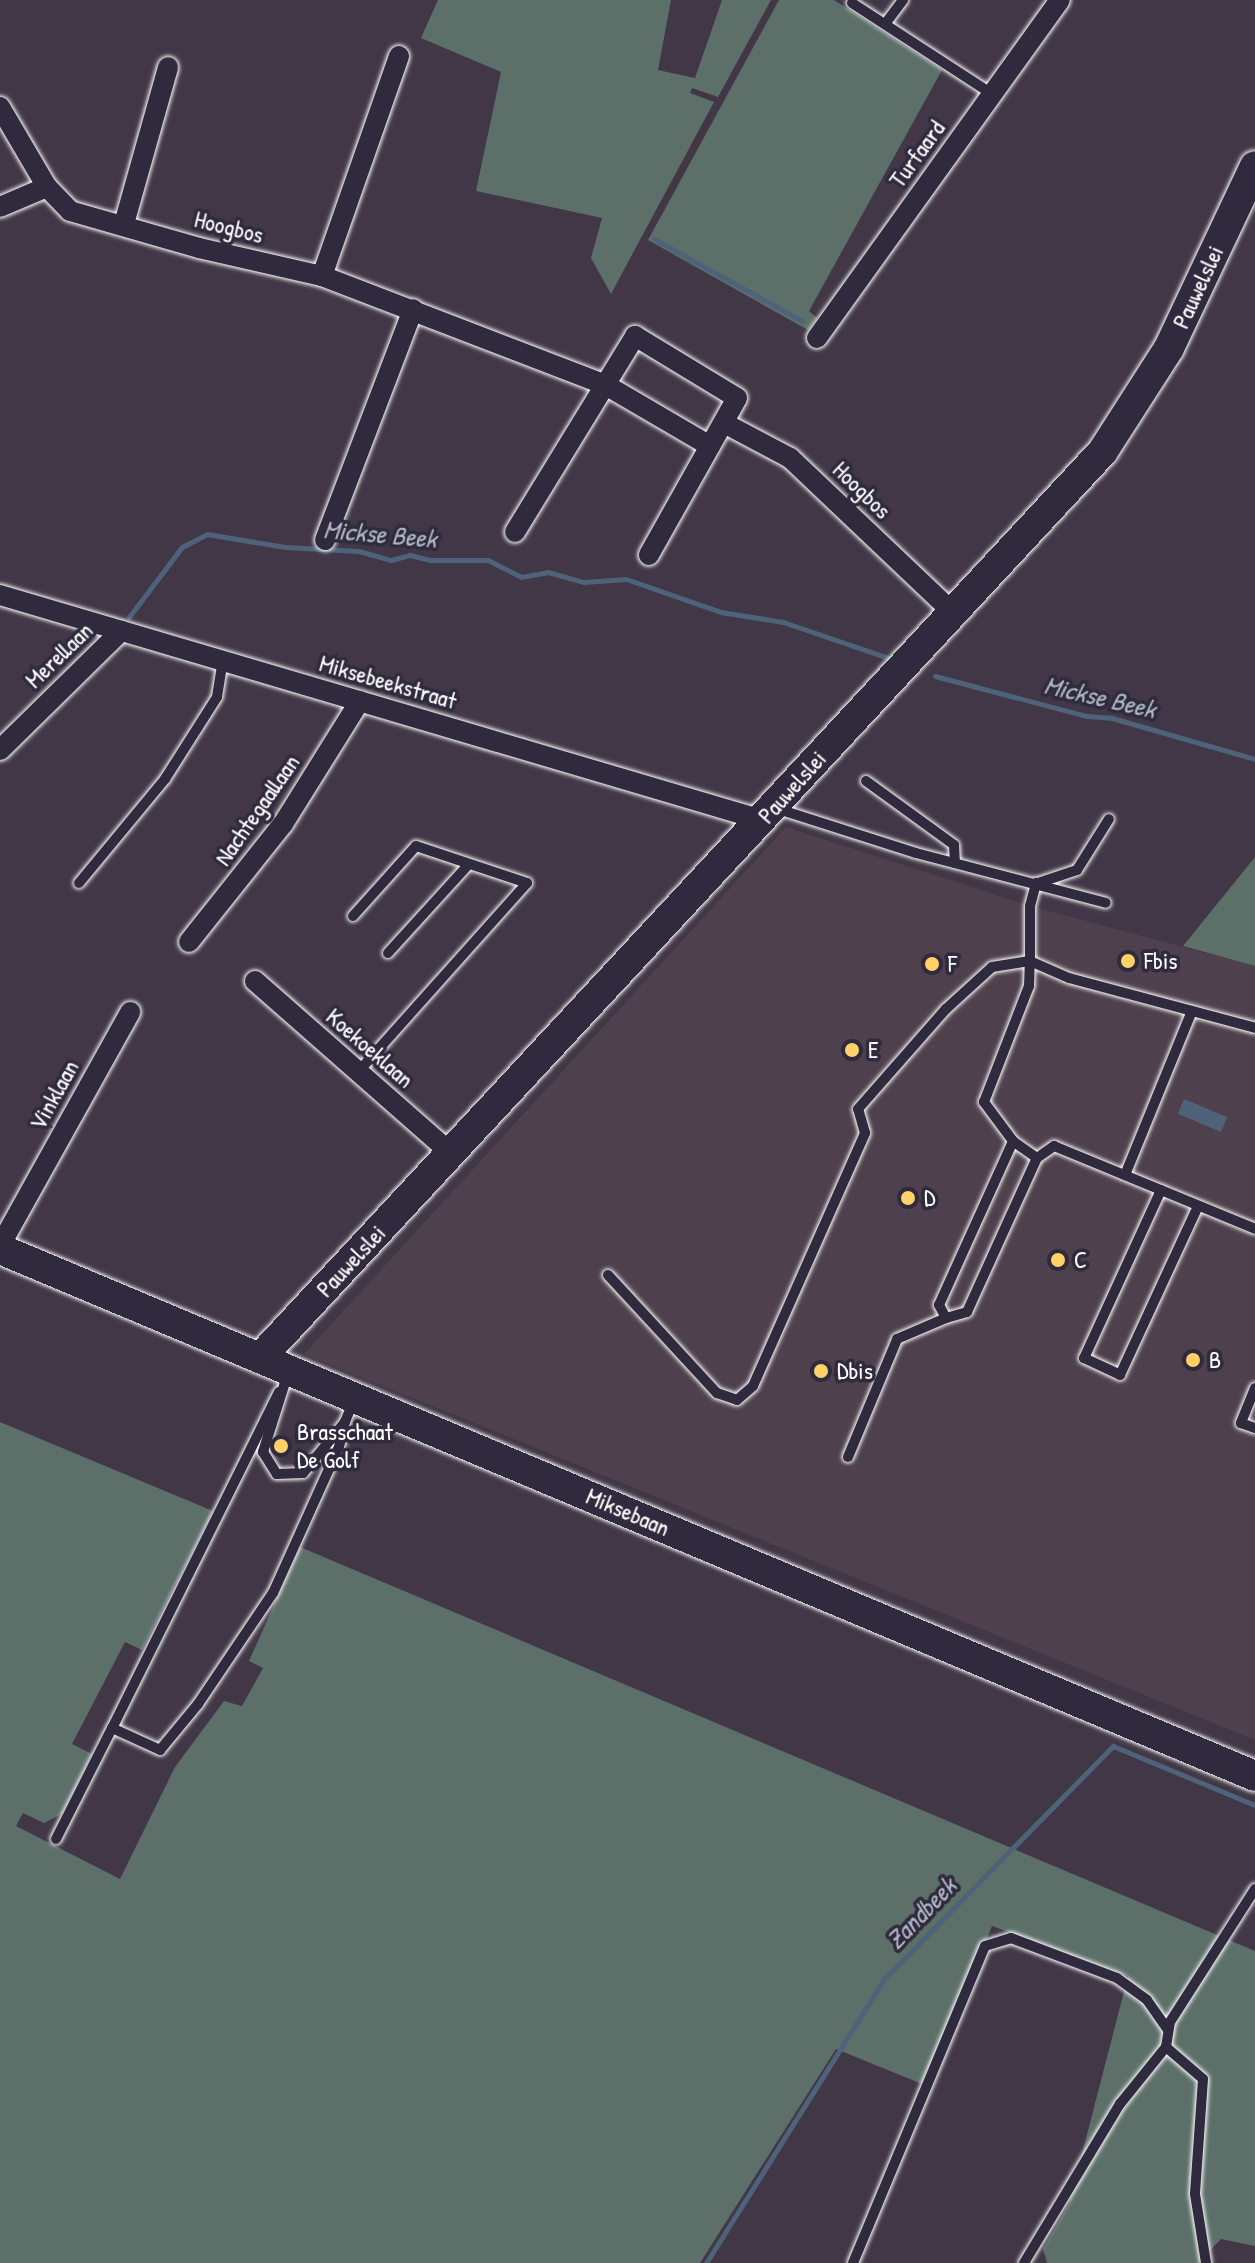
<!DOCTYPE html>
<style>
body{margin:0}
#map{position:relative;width:1255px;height:2263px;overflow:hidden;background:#413746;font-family:"Patrick Hand",sans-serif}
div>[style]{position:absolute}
.built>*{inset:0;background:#4e404c}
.green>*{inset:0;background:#5c6f68}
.water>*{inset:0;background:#4e6279;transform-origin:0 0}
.stream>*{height:5px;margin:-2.5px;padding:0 2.5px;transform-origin:2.5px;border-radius:2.5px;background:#4e6279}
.roads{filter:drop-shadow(0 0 2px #fff) drop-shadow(0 0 2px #fff)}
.lane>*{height:10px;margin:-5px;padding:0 5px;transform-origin:5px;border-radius:5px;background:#2f2a3d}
.street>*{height:20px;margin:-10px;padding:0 10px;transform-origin:10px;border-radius:10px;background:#2f2a3d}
.secondary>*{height:30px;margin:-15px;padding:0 15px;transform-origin:15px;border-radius:15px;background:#2f2a3d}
.dots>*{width:22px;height:22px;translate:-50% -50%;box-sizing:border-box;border:4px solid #2f2a3d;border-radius:50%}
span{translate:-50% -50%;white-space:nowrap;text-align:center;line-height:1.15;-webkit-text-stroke:7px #2f2a3d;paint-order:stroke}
.street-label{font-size:24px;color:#fff}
.poi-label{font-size:24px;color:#fff}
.left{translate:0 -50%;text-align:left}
.water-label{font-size:26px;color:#afb8c3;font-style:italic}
</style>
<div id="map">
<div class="built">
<i style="clip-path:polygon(786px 827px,1030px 906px,1255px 966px,1255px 1740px,304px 1354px)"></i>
</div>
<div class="green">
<i style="clip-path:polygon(438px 0,671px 0,658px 70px,695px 78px,722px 0,771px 0,718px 97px,692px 88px,690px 93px,714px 102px,611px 294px,591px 258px,602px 218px,476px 191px,501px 72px,421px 38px)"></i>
<i style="clip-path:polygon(779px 0,834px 0,942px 70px,809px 311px,817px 318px,808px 330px,648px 240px)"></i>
<i style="clip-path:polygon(1255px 857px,1255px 966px,1183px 946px)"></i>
<i style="clip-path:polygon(0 1422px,213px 1511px,142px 1650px,125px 1642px,72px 1744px,92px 1754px,62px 1814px,44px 1823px,23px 1813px,16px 1826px,120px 1879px,175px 1767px,224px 1701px,242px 1706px,263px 1668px,249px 1661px,300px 1547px,1255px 1951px,1255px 2246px,1221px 2239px,1198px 2263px,1047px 2263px,1043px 2249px,1069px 2204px,1128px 1976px,992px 1926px,927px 2086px,836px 2049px,700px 2263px,0 2263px)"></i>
</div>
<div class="water">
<i style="left:1184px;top:1099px;width:47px;height:16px;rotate:23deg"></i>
</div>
<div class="stream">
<i style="left:654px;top:239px;width:169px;rotate:29deg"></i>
<i style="left:129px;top:617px;width:88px;rotate:-52.9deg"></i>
<i style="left:182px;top:547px;width:28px;rotate:-27deg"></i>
<i style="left:207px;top:534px;width:79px;rotate:9.5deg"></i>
<i style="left:285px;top:547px;width:74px;rotate:3.1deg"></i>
<i style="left:359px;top:551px;width:33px;rotate:16deg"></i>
<i style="left:391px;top:560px;width:20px;rotate:-15deg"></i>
<i style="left:410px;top:555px;width:21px;rotate:14deg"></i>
<i style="left:430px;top:560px;width:58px"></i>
<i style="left:488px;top:560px;width:37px;rotate:27deg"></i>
<i style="left:521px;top:577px;width:27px;rotate:-10deg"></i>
<i style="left:548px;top:572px;width:37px;rotate:16deg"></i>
<i style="left:584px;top:582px;width:42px;rotate:-4.1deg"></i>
<i style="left:626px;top:579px;width:101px;rotate:19.2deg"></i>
<i style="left:721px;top:612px;width:63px;rotate:9.2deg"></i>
<i style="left:783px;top:622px;width:112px;rotate:18.8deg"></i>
<i style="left:935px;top:676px;width:156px;rotate:14.8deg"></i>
<i style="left:1086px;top:716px;width:26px;rotate:4deg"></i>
<i style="left:1112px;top:718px;width:149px;rotate:16deg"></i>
<i style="left:706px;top:2263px;width:335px;rotate:-57.9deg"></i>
<i style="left:884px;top:1979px;width:327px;rotate:-45.5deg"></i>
<i style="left:1113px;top:1746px;width:154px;rotate:22.6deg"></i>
</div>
<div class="roads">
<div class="lane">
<i style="left:852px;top:3px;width:167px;rotate:33deg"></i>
<i style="left:885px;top:24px;width:30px;rotate:-53deg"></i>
<i style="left:866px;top:781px;width:109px;rotate:36deg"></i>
<i style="left:954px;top:845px;width:18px;rotate:87deg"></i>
<i style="left:775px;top:808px;width:148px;rotate:17.7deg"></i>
<i style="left:916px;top:853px;width:196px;rotate:14.7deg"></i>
<i style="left:79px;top:883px;width:135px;rotate:-50.4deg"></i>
<i style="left:165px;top:779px;width:97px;rotate:-57.6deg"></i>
<i style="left:217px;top:697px;width:36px;rotate:-81deg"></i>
<i style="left:1038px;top:883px;width:41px;rotate:-18.4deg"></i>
<i style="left:1077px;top:870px;width:60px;rotate:-57.9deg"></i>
<i style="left:353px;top:916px;width:94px;rotate:-48deg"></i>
<i style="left:416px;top:846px;width:117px;rotate:18.4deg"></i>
<i style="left:527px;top:883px;width:254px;rotate:131.8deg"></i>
<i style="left:388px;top:953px;width:120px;rotate:-47.7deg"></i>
<i style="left:1037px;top:1158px;width:21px;rotate:-35deg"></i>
<i style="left:1054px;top:1146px;width:217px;rotate:22.4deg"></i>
<i style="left:1125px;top:1175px;width:177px;rotate:-67.8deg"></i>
<i style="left:1161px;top:1190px;width:185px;rotate:114.6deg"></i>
<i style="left:1084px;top:1358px;width:40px;rotate:25deg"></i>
<i style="left:1120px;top:1375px;width:186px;rotate:-65.2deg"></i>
<i style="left:608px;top:1275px;width:161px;rotate:47.3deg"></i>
<i style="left:717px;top:1393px;width:21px;rotate:19deg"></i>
<i style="left:737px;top:1400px;width:21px;rotate:-41deg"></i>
<i style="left:753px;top:1386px;width:277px;rotate:-66.1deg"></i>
<i style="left:865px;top:1133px;width:25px;rotate:-106deg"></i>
<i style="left:858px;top:1109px;width:133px;rotate:-48.7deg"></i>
<i style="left:946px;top:1009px;width:62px;rotate:-42.4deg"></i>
<i style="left:992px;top:967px;width:38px;rotate:-9deg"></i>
<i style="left:1030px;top:961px;width:55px;rotate:-90deg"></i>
<i style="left:1030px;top:906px;width:24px;rotate:-75deg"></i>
<i style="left:946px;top:1318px;width:22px;rotate:-16deg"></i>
<i style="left:967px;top:1312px;width:169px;rotate:-65.6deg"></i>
<i style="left:1037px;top:1158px;width:29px;rotate:-145deg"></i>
<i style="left:288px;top:1373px;width:83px;rotate:107.6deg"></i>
<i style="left:263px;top:1452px;width:26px;rotate:58deg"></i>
<i style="left:277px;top:1474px;width:26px;rotate:-2deg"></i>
<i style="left:303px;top:1473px;width:66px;rotate:-50.5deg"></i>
<i style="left:345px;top:1422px;width:24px;rotate:-68deg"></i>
<i style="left:1255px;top:1388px;width:38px;rotate:112deg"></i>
<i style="left:1241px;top:1423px;width:15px;rotate:20deg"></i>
<i style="left:279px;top:1392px;width:375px;rotate:116.4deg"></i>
<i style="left:112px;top:1728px;width:53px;rotate:24.6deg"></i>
<i style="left:160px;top:1750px;width:60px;rotate:-50.4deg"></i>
<i style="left:198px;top:1704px;width:134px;rotate:-56deg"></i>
<i style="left:273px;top:1593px;width:160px;rotate:-65.7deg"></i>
<i style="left:339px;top:1447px;width:26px;rotate:-77deg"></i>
<i style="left:848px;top:1457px;width:128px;rotate:-67.4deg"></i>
<i style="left:897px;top:1339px;width:53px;rotate:-23.2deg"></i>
<i style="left:946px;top:1318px;width:15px;rotate:-118deg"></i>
<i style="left:939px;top:1305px;width:180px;rotate:-65.7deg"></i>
<i style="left:1013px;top:1141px;width:49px;rotate:-126.6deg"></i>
<i style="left:984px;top:1102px;width:124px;rotate:-68.8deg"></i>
<i style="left:1029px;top:986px;width:25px;rotate:-88deg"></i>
<i style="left:1030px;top:961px;width:43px;rotate:23.6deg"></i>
<i style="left:1069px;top:978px;width:193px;rotate:15deg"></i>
<i style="left:56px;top:1839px;width:124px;rotate:-63.2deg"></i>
<i style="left:1166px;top:2047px;width:49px;rotate:40.9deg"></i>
<i style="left:1203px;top:2079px;width:115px;rotate:94deg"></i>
<i style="left:1195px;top:2194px;width:70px;rotate:80.9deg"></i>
<i style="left:853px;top:2263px;width:343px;rotate:-67.4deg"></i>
<i style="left:985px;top:1946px;width:27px;rotate:-17deg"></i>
<i style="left:1011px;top:1938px;width:113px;rotate:20.7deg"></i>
<i style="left:1117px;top:1978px;width:37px;rotate:36deg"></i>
<i style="left:1147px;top:2000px;width:35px;rotate:55deg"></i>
<i style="left:1024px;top:2263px;width:186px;rotate:-58.9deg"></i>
<i style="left:1120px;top:2104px;width:73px;rotate:-51.1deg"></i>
<i style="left:1166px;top:2047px;width:25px;rotate:-81deg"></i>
<i style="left:1170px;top:2022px;width:158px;rotate:-57.4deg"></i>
</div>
<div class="street">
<i style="left:0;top:107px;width:93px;rotate:59.6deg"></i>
<i style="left:47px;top:187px;width:33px;rotate:46deg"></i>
<i style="left:70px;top:211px;width:134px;rotate:16deg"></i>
<i style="left:199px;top:248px;width:126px;rotate:12.8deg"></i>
<i style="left:322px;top:276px;width:302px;rotate:21deg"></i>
<i style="left:604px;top:384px;width:123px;rotate:30.3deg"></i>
<i style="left:0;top:207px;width:51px;rotate:-23.1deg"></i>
<i style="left:124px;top:224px;width:163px;rotate:-74.3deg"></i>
<i style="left:322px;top:276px;width:233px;rotate:-70.7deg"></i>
<i style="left:817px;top:338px;width:416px;rotate:-54.3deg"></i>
<i style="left:724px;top:423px;width:75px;rotate:27.9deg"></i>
<i style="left:790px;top:458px;width:224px;rotate:43.5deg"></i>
<i style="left:515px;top:532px;width:230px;rotate:-58.5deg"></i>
<i style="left:635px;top:336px;width:119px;rotate:31.3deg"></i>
<i style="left:737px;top:398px;width:180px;rotate:119.3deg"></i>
<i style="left:325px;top:540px;width:247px;rotate:-69.1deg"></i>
<i style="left:0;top:595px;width:795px;rotate:16.45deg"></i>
<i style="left:0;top:750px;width:170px;rotate:-44.5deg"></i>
<i style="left:189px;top:942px;width:151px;rotate:-51.5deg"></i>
<i style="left:283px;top:824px;width:145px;rotate:-58deg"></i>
<i style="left:255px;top:981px;width:262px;rotate:41.3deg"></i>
<i style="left:0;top:1246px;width:268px;rotate:-60.9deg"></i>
</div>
<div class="secondary">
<i style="left:0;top:1249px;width:1361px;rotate:22.78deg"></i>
<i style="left:260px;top:1358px;width:1238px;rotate:-47.09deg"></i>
<i style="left:1103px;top:451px;width:122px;rotate:-57.3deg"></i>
<i style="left:1169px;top:348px;width:201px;rotate:-64.7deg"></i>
</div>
</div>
<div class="dots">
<i style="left:1128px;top:961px;background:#ffd166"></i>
<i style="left:932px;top:964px;background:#ffd166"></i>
<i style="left:852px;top:1050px;background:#ffd166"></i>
<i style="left:908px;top:1198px;background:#ffd166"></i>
<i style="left:1058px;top:1260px;background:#ffd166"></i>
<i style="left:1193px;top:1360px;background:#ffd166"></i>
<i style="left:821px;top:1371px;background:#ffd166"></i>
<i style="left:281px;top:1446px;background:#ffd166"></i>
</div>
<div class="street-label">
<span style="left:917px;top:154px;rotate:-54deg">Turfaard</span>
<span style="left:229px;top:227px;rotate:14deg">Hoogbos</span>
<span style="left:1198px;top:287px;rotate:-65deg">Pauwelslei</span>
<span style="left:862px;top:490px;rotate:44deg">Hoogbos</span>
<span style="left:59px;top:655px;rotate:-44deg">Merellaan</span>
<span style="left:388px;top:682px;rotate:16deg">Miksebeekstraat</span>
<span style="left:792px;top:787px;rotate:-48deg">Pauwelslei</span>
<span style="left:257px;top:810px;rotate:-55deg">Nachtegaallaan</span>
<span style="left:370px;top:1048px;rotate:41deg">Koekoeklaan</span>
<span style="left:54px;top:1095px;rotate:-61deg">Vinklaan</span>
<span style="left:351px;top:1261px;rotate:-47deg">Pauwelslei</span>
<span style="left:628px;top:1512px;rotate:23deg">Miksebaan</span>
</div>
<div class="poi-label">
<span class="left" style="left:1144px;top:961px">Fbis</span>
<span class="left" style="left:948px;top:964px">F</span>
<span class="left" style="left:868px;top:1050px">E</span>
<span class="left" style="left:924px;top:1198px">D</span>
<span class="left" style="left:1074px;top:1260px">C</span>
<span class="left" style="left:1209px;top:1360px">B</span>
<span class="left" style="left:837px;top:1371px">Dbis</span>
<span class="left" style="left:297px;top:1446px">Brasschaat<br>De Golf</span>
</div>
<div class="water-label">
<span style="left:380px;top:534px;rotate:5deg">Mickse Beek</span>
<span style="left:1100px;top:697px;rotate:13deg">Mickse Beek</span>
<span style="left:921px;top:1913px;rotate:-46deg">Zandbeek</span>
</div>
</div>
